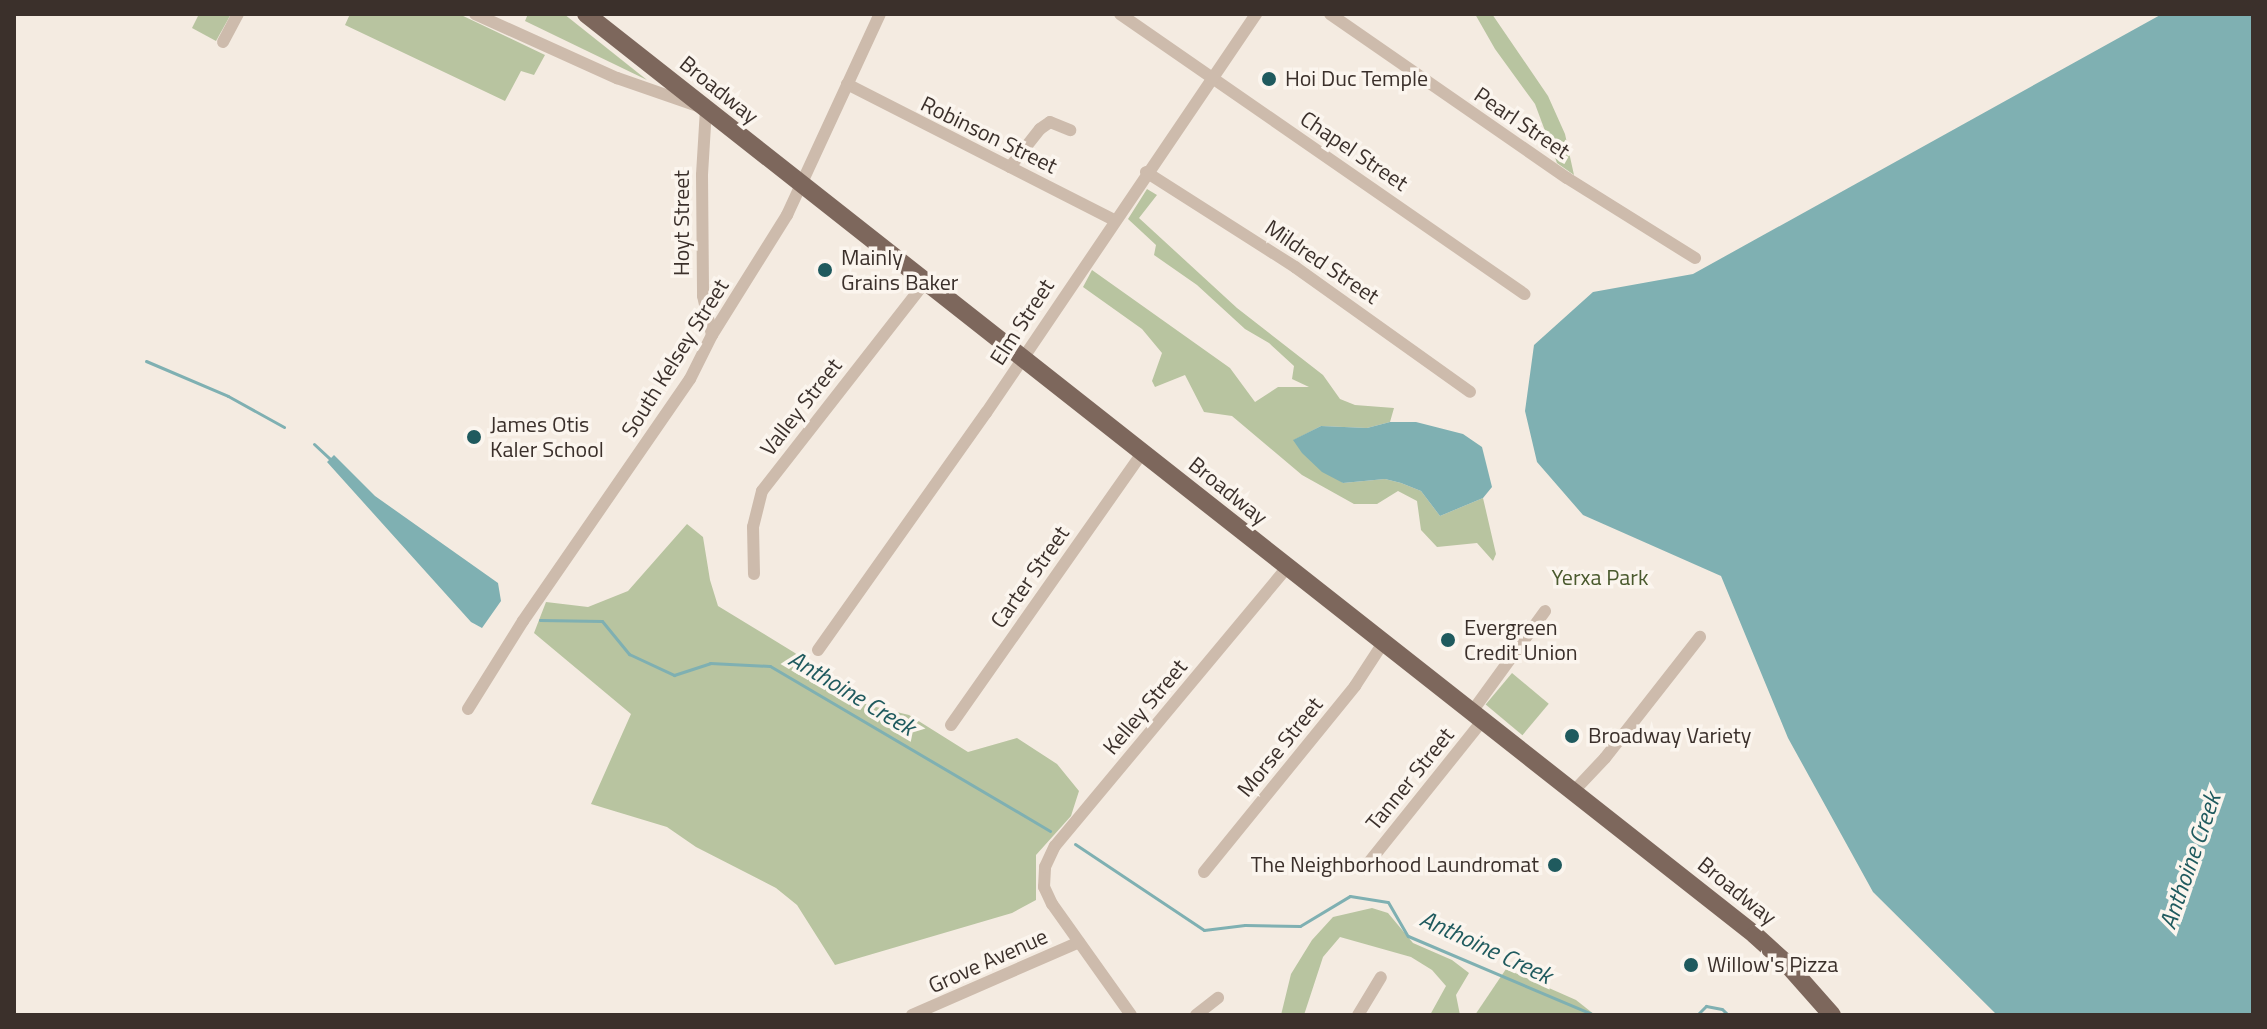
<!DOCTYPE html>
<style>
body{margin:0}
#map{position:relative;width:2267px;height:1029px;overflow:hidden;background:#f4ebe1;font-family:"Titillium Web",sans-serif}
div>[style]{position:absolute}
.green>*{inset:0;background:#b8c4a0;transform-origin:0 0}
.water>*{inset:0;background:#7fb0b2}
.stream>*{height:3px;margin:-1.5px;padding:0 1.5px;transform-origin:1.5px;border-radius:1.5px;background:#7fb0b2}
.minor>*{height:12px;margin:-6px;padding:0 6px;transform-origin:6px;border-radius:6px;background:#cdbbac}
.primary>*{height:18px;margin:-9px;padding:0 9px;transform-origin:9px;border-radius:9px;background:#7d675c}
.dots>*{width:22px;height:22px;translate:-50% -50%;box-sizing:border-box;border:4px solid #fbf5ee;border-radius:50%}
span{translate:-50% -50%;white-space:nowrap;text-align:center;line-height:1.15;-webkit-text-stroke:7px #fbf5ee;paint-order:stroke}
.poi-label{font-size:22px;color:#3b302b}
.left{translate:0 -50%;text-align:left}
.right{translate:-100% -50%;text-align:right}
.street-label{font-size:22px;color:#3b302b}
.park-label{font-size:22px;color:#4a5a2e}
.water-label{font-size:24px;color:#1f5a5e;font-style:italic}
.frame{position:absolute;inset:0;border:16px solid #3b302b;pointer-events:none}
</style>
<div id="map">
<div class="green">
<i style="clip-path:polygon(199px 14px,231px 14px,216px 41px,192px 28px)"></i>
<i style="clip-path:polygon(350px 14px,459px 14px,545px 55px,534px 75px,521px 71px,505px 101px,345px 25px)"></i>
<i style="clip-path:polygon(528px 14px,564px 14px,647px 80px,525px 21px)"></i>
<i style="clip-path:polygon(1475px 14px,1492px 14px,1548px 96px,1565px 134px,1574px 175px,1557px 163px,1535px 104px,1495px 49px)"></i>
<i style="clip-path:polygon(1147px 189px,1157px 195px,1139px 218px,1237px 308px,1323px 375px,1340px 399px,1355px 405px,1394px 408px,1390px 422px,1367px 428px,1321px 426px,1294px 440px,1343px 483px,1385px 479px,1401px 483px,1421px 491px,1440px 516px,1483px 498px,1496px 554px,1493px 561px,1477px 543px,1437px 547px,1421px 530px,1417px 501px,1398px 491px,1377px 504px,1354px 504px,1302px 475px,1232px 416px,1204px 412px,1185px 375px,1155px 387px,1152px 381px,1162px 353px,1142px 329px,1083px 287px,1092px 270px,1230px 368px,1255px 402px,1278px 387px,1309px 387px,1292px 379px,1294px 366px,1269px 343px,1245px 329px,1197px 285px,1154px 255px,1156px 245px,1128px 219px)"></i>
<i style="clip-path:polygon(687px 524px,703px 537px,710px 580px,718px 606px,795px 653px,830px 685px,868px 705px,909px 715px,968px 752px,1017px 738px,1057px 764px,1079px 791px,1071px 816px,1036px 855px,1036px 900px,1012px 913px,835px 965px,797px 905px,776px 888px,696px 847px,667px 827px,591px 804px,631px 714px,534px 633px,546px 602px,588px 607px,628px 591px)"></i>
<i style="left:1512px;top:673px;width:48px;height:41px;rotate:40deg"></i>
<i style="clip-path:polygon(1372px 908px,1388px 913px,1413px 943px,1452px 960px,1469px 973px,1456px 995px,1460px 1015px,1430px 1015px,1446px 986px,1432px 970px,1411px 957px,1340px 937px,1323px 957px,1304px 1015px,1281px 1015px,1291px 974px,1312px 940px,1333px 917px)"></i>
<i style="clip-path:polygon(1506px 969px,1576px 1000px,1595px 1015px,1475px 1015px)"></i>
</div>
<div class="water">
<i style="clip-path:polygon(2162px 14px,2253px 14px,2253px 1015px,1997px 1015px,1873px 892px,1788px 738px,1721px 576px,1583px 515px,1537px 462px,1525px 411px,1534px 345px,1593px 292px,1693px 274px)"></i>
<i style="clip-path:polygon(1390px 422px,1416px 422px,1463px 434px,1482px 447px,1492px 487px,1483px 498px,1440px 516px,1421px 491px,1401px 483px,1385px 479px,1343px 483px,1322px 472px,1302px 453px,1293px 440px,1321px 426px,1367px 428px)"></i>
<i style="clip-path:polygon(334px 455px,375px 496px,498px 583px,501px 601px,482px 628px,471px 622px,327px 462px)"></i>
</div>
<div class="stream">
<i style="left:146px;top:361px;width:89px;rotate:23.1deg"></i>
<i style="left:228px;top:396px;width:64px;rotate:29deg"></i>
<i style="left:314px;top:444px;width:23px;rotate:43deg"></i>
<i style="left:540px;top:620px;width:62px;rotate:0.9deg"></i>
<i style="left:602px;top:621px;width:43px;rotate:50.7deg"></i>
<i style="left:629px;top:654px;width:50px;rotate:25deg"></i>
<i style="left:674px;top:675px;width:38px;rotate:-18deg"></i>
<i style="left:710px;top:663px;width:60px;rotate:2.9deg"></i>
<i style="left:770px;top:666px;width:325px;rotate:30.5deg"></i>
<i style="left:1075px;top:844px;width:155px;rotate:33.7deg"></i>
<i style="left:1204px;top:930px;width:41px;rotate:-7deg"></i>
<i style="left:1245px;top:925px;width:55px;rotate:1deg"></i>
<i style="left:1300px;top:926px;width:58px;rotate:-31deg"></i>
<i style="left:1350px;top:896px;width:38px;rotate:9deg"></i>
<i style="left:1388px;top:902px;width:39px;rotate:60deg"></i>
<i style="left:1408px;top:936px;width:202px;rotate:23deg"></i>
<i style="left:1697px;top:1015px;width:13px;rotate:-45deg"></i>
<i style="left:1706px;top:1006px;width:16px;rotate:11deg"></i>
<i style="left:1722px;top:1009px;width:8px;rotate:45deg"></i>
</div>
<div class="minor">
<i style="left:475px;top:14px;width:156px;rotate:24.3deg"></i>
<i style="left:617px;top:78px;width:94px;rotate:19.2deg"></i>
<i style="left:706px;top:109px;width:66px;rotate:93.5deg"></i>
<i style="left:702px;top:175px;width:121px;rotate:89.5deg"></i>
<i style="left:703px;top:296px;width:40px;rotate:77deg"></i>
<i style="left:1120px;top:14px;width:492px;rotate:34.7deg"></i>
<i style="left:1330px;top:14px;width:288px;rotate:34.7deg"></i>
<i style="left:1567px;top:178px;width:151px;rotate:32deg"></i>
<i style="left:223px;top:42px;width:32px;rotate:-62deg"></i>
<i style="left:847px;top:84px;width:300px;rotate:27deg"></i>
<i style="left:1010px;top:167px;width:48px;rotate:-51.7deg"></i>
<i style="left:1040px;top:129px;width:12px;rotate:-35deg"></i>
<i style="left:1050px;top:122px;width:22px;rotate:22deg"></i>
<i style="left:1146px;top:172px;width:177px;rotate:32.5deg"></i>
<i style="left:1295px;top:267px;width:215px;rotate:35.5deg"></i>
<i style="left:754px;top:574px;width:47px;rotate:-91.2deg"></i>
<i style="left:753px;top:527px;width:37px;rotate:-76deg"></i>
<i style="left:762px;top:491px;width:265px;rotate:-52deg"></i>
<i style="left:818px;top:650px;width:291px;rotate:-54.7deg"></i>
<i style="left:986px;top:413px;width:482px;rotate:-55.9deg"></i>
<i style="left:468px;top:709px;width:104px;rotate:-58deg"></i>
<i style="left:523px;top:621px;width:294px;rotate:-55.4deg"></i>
<i style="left:690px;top:379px;width:49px;rotate:-63.4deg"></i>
<i style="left:712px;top:335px;width:142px;rotate:-58deg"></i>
<i style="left:787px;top:215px;width:221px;rotate:-65.2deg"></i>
<i style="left:1471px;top:713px;width:126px;rotate:-54deg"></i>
<i style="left:951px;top:725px;width:332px;rotate:-54.9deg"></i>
<i style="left:1572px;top:793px;width:48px;rotate:-46.7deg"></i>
<i style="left:1605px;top:758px;width:154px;rotate:-51.9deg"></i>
<i style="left:1370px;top:861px;width:179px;rotate:-51.3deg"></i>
<i style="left:1204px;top:872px;width:240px;rotate:-50.9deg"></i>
<i style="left:1355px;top:686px;width:51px;rotate:-56.9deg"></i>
<i style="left:912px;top:1015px;width:182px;rotate:-23.6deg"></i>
<i style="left:1131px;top:1015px;width:136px;rotate:-125.4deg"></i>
<i style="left:1052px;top:904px;width:19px;rotate:-115deg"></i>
<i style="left:1044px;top:887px;width:20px;rotate:-87deg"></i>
<i style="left:1045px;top:867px;width:23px;rotate:-65deg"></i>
<i style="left:1055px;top:846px;width:362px;rotate:-50.2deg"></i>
<i style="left:1196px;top:1015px;width:28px;rotate:-38deg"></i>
<i style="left:1358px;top:1015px;width:44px;rotate:-58.8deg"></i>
</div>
<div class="primary">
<i style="left:586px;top:14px;width:1488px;rotate:38.23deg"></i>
<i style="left:1755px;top:935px;width:42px;rotate:42.1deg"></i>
<i style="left:1786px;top:963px;width:69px;rotate:48.5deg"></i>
</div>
<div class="dots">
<i style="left:1269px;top:79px;background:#1f5a5e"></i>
<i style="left:825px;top:270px;background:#1f5a5e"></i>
<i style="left:474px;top:437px;background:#1f5a5e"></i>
<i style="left:1448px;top:640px;background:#1f5a5e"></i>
<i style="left:1572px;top:736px;background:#1f5a5e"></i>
<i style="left:1555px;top:865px;background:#1f5a5e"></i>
<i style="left:1691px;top:965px;background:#1f5a5e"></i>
</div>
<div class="poi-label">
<span class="left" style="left:1285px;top:79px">Hoi Duc Temple</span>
<span class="left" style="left:841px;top:270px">Mainly<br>Grains Baker</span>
<span class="left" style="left:490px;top:437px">James Otis<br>Kaler School</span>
<span class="left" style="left:1464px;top:640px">Evergreen<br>Credit Union</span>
<span class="left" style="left:1588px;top:736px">Broadway Variety</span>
<span class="right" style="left:1539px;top:865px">The Neighborhood Laundromat</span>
<span class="left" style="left:1707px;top:965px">Willow's Pizza</span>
</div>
<div class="street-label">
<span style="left:719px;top:90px;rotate:39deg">Broadway</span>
<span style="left:1522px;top:123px;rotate:34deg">Pearl Street</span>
<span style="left:989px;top:135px;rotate:26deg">Robinson Street</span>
<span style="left:1354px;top:151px;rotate:34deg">Chapel Street</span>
<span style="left:682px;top:223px;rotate:-90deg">Hoyt Street</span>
<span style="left:1322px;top:262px;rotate:34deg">Mildred Street</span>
<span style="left:1022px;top:322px;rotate:-57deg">Elm Street</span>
<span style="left:675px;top:358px;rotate:-58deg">South Kelsey Street</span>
<span style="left:801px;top:407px;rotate:-52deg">Valley Street</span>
<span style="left:1228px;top:491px;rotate:39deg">Broadway</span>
<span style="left:1030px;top:577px;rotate:-55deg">Carter Street</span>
<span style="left:1145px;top:707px;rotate:-50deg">Kelley Street</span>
<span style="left:1280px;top:747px;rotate:-51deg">Morse Street</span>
<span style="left:1410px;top:779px;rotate:-51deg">Tanner Street</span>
<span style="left:1737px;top:891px;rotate:39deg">Broadway</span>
<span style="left:988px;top:961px;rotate:-24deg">Grove Avenue</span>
</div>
<div class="park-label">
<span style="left:1600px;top:578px">Yerxa Park</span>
</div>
<div class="water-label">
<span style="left:852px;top:693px;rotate:31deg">Anthoine Creek</span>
<span style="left:2190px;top:861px;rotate:-71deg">Anthoine Creek</span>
<span style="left:1486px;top:947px;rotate:25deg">Anthoine Creek</span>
</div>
<div class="frame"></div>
</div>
